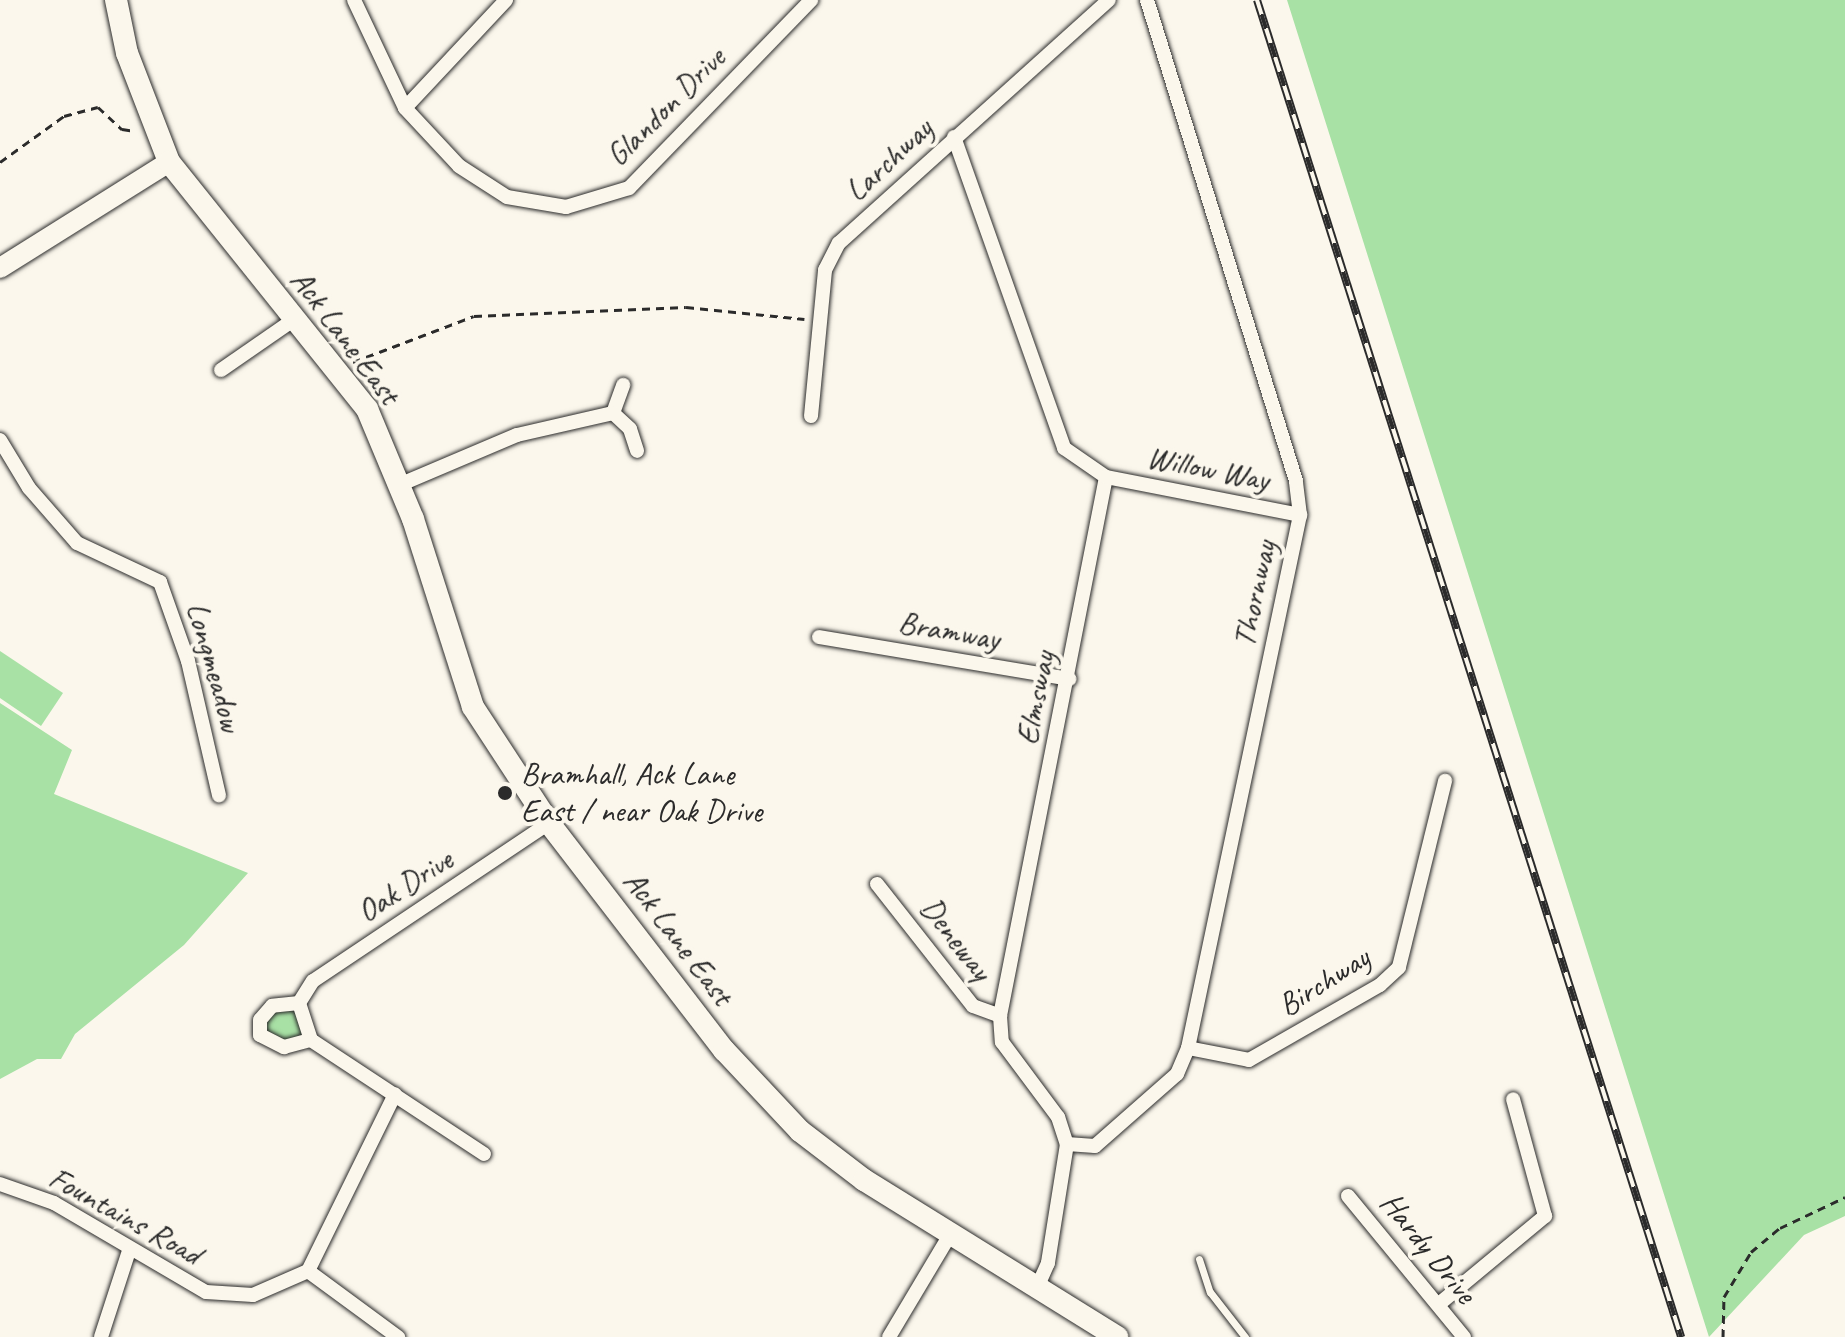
<!DOCTYPE html>
<style>
body{margin:0}
#map{position:relative;width:1845px;height:1337px;overflow:hidden;background:#fbf7ec;font-family:Caveat,sans-serif}
div>[style]{position:absolute}
.green>*{inset:0;background:#a8e1a5}
.path>*{height:3px;margin-top:-1.5px;transform-origin:0;background:repeating-linear-gradient(90deg,#2b2b2b 0 8px,transparent 0 14px)}
.roads{filter:drop-shadow(0 0 2px #2b2b2b) drop-shadow(0 0 2px #2b2b2b)}
.lane>*{height:7px;margin:-3.5px;padding:0 3.5px;transform-origin:3.5px;border-radius:3.5px;background:#fbf7ec}
.street>*{height:14px;margin:-7px;padding:0 7px;transform-origin:7px;border-radius:7px;background:#fbf7ec}
.secondary>*{height:20px;margin:-10px;padding:0 10px;transform-origin:10px;border-radius:10px;background:#fbf7ec}
.primary>*{height:22px;margin:-11px;padding:0 11px;transform-origin:11px;border-radius:11px;background:#fbf7ec}
.rail>*{height:8px;margin-top:-4px;transform-origin:0;background:repeating-linear-gradient(90deg,#fbf7ec 0 15px,#2b2b2b 0 30px);box-sizing:border-box;border-block:2px solid #2b2b2b}
.dots>*{width:22px;height:22px;translate:-50% -50%;box-sizing:border-box;border:4px solid #fbf7ec;border-radius:50%}
span{translate:-50% -50%;white-space:nowrap;text-align:center;line-height:1.15;-webkit-text-stroke:8px #fbf7ec;paint-order:stroke}
.street-label{font-size:32px;color:#2b2b2b}
.poi-label{font-size:32px;color:#2b2b2b}
.left{translate:0 -50%;text-align:left}
</style>
<div id="map">
<div class="green">
<i style="clip-path:polygon(1287px 0,1845px 0,1845px 1216px,1804px 1235px,1709px 1337px)"></i>
<i style="clip-path:polygon(0 651px,63px 693px,41px 726px,0 698px)"></i>
<i style="clip-path:polygon(0 703px,72px 750px,54px 794px,248px 873px,184px 945px,75px 1034px,61px 1059px,37px 1059px,0 1079px)"></i>
<i style="clip-path:polygon(289px 1001px,306px 1034px,274px 1046px,260px 1020px)"></i>
</div>
<div class="path">
<i style="left:0;top:162px;width:79px;rotate:-35.7deg"></i>
<i style="left:64px;top:116px;width:35px;rotate:-15deg"></i>
<i style="left:98px;top:107px;width:33px;rotate:43deg"></i>
<i style="left:122px;top:129px;width:13px;rotate:9deg"></i>
<i style="left:353px;top:362px;width:129px;rotate:-20.8deg"></i>
<i style="left:474px;top:316px;width:212px;rotate:-2.4deg"></i>
<i style="left:686px;top:307px;width:119px;rotate:5.8deg"></i>
<i style="left:1723px;top:1337px;width:40px;rotate:-88.6deg"></i>
<i style="left:1724px;top:1297px;width:52px;rotate:-59deg"></i>
<i style="left:1751px;top:1252px;width:38px;rotate:-40deg"></i>
<i style="left:1780px;top:1228px;width:72px;rotate:-25.5deg"></i>
</div>
<div class="roads">
<div class="lane">
<i style="left:1199px;top:1259px;width:35px;rotate:72deg"></i>
<i style="left:1210px;top:1292px;width:57px;rotate:52.1deg"></i>
</div>
<div class="street">
<i style="left:354px;top:0;width:119px;rotate:64.7deg"></i>
<i style="left:405px;top:108px;width:79px;rotate:47deg"></i>
<i style="left:459px;top:166px;width:57px;rotate:32.9deg"></i>
<i style="left:507px;top:197px;width:60px;rotate:9.6deg"></i>
<i style="left:566px;top:207px;width:66px;rotate:-16.8deg"></i>
<i style="left:629px;top:188px;width:262px;rotate:-45.9deg"></i>
<i style="left:405px;top:108px;width:148px;rotate:-46.9deg"></i>
<i style="left:954px;top:137px;width:330px;rotate:70.5deg"></i>
<i style="left:1064px;top:448px;width:51px;rotate:34.6deg"></i>
<i style="left:1106px;top:477px;width:549px;rotate:101.13deg"></i>
<i style="left:1000px;top:1016px;width:26px;rotate:86deg"></i>
<i style="left:1002px;top:1042px;width:94px;rotate:53.3deg"></i>
<i style="left:1058px;top:1117px;width:28px;rotate:72deg"></i>
<i style="left:1067px;top:1144px;width:121px;rotate:99.1deg"></i>
<i style="left:1048px;top:1263px;width:24px;rotate:114deg"></i>
<i style="left:221px;top:370px;width:91px;rotate:-34.7deg"></i>
<i style="left:613px;top:413px;width:30px;rotate:-70deg"></i>
<i style="left:811px;top:416px;width:147px;rotate:-84.5deg"></i>
<i style="left:825px;top:270px;width:30px;rotate:-63deg"></i>
<i style="left:839px;top:243px;width:363px;rotate:-42deg"></i>
<i style="left:0;top:440px;width:56px;rotate:58.9deg"></i>
<i style="left:29px;top:488px;width:73px;rotate:48.9deg"></i>
<i style="left:77px;top:543px;width:92px;rotate:25.2deg"></i>
<i style="left:160px;top:582px;width:84px;rotate:70.5deg"></i>
<i style="left:188px;top:661px;width:138px;rotate:77deg"></i>
<i style="left:1106px;top:477px;width:198px;rotate:11.1deg"></i>
<i style="left:399px;top:485px;width:128px;rotate:-23deg"></i>
<i style="left:517px;top:435px;width:98px;rotate:-12.9deg"></i>
<i style="left:613px;top:413px;width:23px;rotate:43deg"></i>
<i style="left:630px;top:429px;width:23px;rotate:72deg"></i>
<i style="left:819px;top:637px;width:254px;rotate:9.5deg"></i>
<i style="left:877px;top:884px;width:155px;rotate:51.8deg"></i>
<i style="left:973px;top:1006px;width:29px;rotate:20deg"></i>
<i style="left:299px;top:1003px;width:27px;rotate:174deg"></i>
<i style="left:272px;top:1006px;width:18px;rotate:131deg"></i>
<i style="left:260px;top:1020px;width:15px;rotate:90deg"></i>
<i style="left:260px;top:1035px;width:27px;rotate:27deg"></i>
<i style="left:284px;top:1047px;width:28px;rotate:-15deg"></i>
<i style="left:1188px;top:1048px;width:62px;rotate:11.1deg"></i>
<i style="left:1249px;top:1060px;width:151px;rotate:-29.8deg"></i>
<i style="left:1380px;top:985px;width:26px;rotate:-43deg"></i>
<i style="left:1399px;top:967px;width:192px;rotate:-76.1deg"></i>
<i style="left:1067px;top:1144px;width:28px;rotate:4deg"></i>
<i style="left:1095px;top:1146px;width:109px;rotate:-41.3deg"></i>
<i style="left:1177px;top:1074px;width:28px;rotate:-67deg"></i>
<i style="left:1188px;top:1048px;width:545px;rotate:-78.13deg"></i>
<i style="left:1300px;top:515px;width:34px;rotate:-97deg"></i>
<i style="left:1296px;top:481px;width:504px;rotate:-107.21deg"></i>
<i style="left:484px;top:1154px;width:207px;rotate:-146.6deg"></i>
<i style="left:311px;top:1040px;width:39px;rotate:-108deg"></i>
<i style="left:299px;top:1003px;width:26px;rotate:-58deg"></i>
<i style="left:313px;top:981px;width:284px;rotate:-33.8deg"></i>
<i style="left:0;top:1184px;width:57px;rotate:19.4deg"></i>
<i style="left:54px;top:1203px;width:176px;rotate:30.4deg"></i>
<i style="left:206px;top:1292px;width:47px;rotate:3.7deg"></i>
<i style="left:253px;top:1295px;width:60px;rotate:-23.6deg"></i>
<i style="left:308px;top:1271px;width:197px;rotate:-63.8deg"></i>
<i style="left:1348px;top:1196px;width:183px;rotate:50.6deg"></i>
<i style="left:308px;top:1271px;width:112px;rotate:36.3deg"></i>
<i style="left:1439px;top:1304px;width:138px;rotate:-39.7deg"></i>
<i style="left:1545px;top:1216px;width:121px;rotate:-105.3deg"></i>
<i style="left:101px;top:1337px;width:90px;rotate:-72deg"></i>
<i style="left:889px;top:1337px;width:121px;rotate:-59.2deg"></i>
</div>
<div class="secondary">
<i style="left:0;top:268px;width:199px;rotate:-32.1deg"></i>
</div>
<div class="primary">
<i style="left:116px;top:0;width:54px;rotate:78.3deg"></i>
<i style="left:127px;top:53px;width:117px;rotate:68.9deg"></i>
<i style="left:169px;top:162px;width:317px;rotate:51.3deg"></i>
<i style="left:367px;top:409px;width:119px;rotate:67.3deg"></i>
<i style="left:413px;top:519px;width:197px;rotate:72.3deg"></i>
<i style="left:473px;top:707px;width:139px;rotate:56.8deg"></i>
<i style="left:549px;top:823px;width:287px;rotate:52.4deg"></i>
<i style="left:724px;top:1050px;width:111px;rotate:46.8deg"></i>
<i style="left:800px;top:1131px;width:81px;rotate:37.4deg"></i>
<i style="left:864px;top:1180px;width:298px;rotate:31.8deg"></i>
</div>
</div>
<div class="rail">
<i style="left:1257px;top:0;width:1403px;rotate:72.4deg"></i>
</div>
<div class="dots">
<i style="left:505px;top:793px;background:#2b2b2b"></i>
</div>
<div class="street-label">
<span style="left:666px;top:107px;rotate:-45deg">Glandon Drive</span>
<span style="left:889px;top:160px;rotate:-43deg">Larchway</span>
<span style="left:345px;top:337px;rotate:53deg">Ack Lane East</span>
<span style="left:1208px;top:469px;rotate:11deg">Willow Way</span>
<span style="left:1255px;top:594px;rotate:-78deg">Thornway</span>
<span style="left:949px;top:631px;rotate:10deg">Bramway</span>
<span style="left:214px;top:667px;rotate:74deg">Longmeadow</span>
<span style="left:1036px;top:698px;rotate:-79deg">Elmsway</span>
<span style="left:405px;top:886px;rotate:-33deg">Oak Drive</span>
<span style="left:678px;top:938px;rotate:53deg">Ack Lane East</span>
<span style="left:956px;top:939px;rotate:52deg">Deneway</span>
<span style="left:1324px;top:982px;rotate:-32deg">Birchway</span>
<span style="left:125px;top:1216px;rotate:29deg">Fountains Road</span>
<span style="left:1428px;top:1248px;rotate:51deg">Hardy Drive</span>
</div>
<div class="poi-label">
<span class="left" style="left:521px;top:793px">Bramhall, Ack Lane<br>East / near Oak Drive</span>
</div>
</div>
